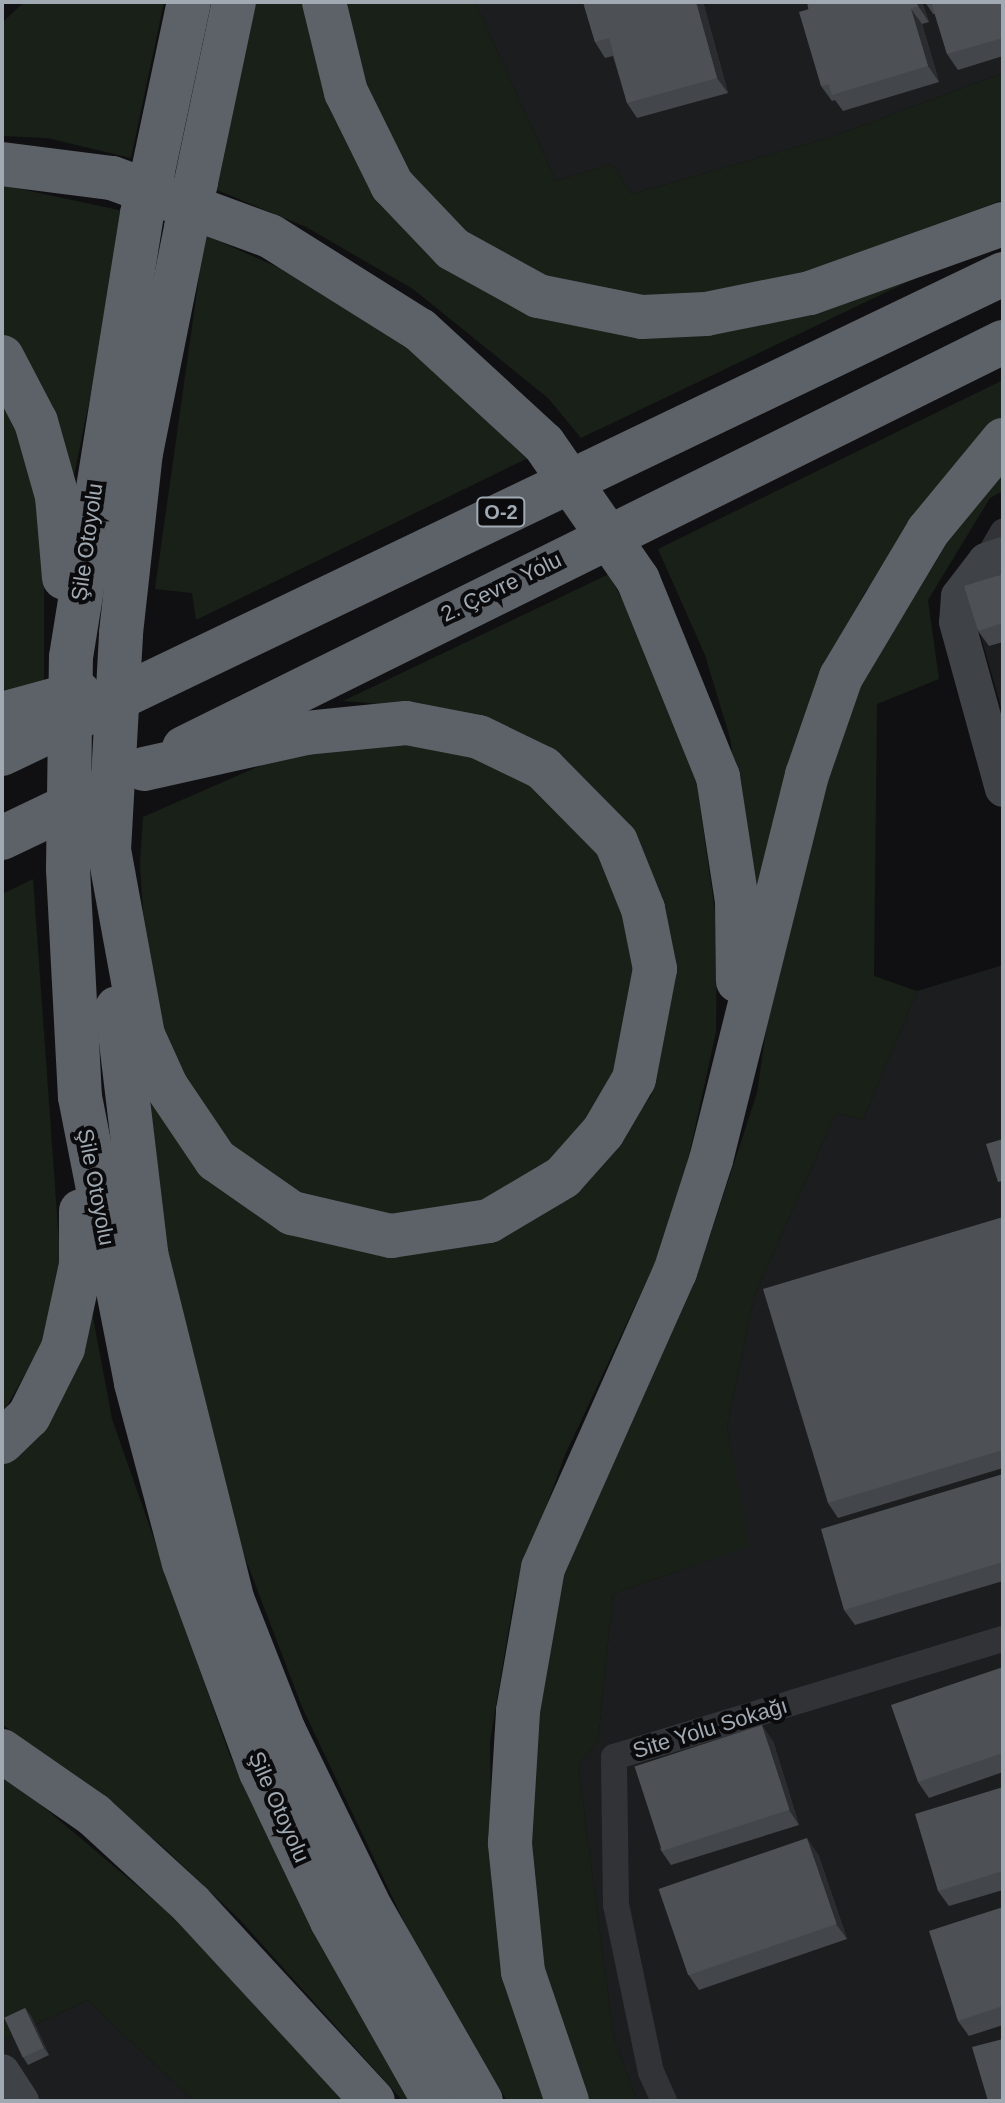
<!DOCTYPE html>
<meta charset="utf-8">
<style>
body{margin:0}
#map{position:relative;width:1005px;height:2103px;overflow:hidden;background:#101012;font-family:Helvetica,sans-serif}
div>[style]{position:absolute}
.built>*{inset:0;background:#1c1d1f}
.green>*{inset:0;background:#192018}
.street>*{height:26px;margin:-13px;padding:0 13px;transform-origin:13px;border-radius:13px;background:#313337}
.secondary>*{height:36px;margin:-18px;padding:0 18px;transform-origin:18px;border-radius:18px;background:#3f4247}
.highway>*{height:44px;margin:-22px;padding:0 22px;transform-origin:22px;border-radius:22px;background:#5d6268}
.highway-bridge>*{height:44px;margin:-22px;padding:0 22px;transform-origin:22px;border-radius:22px;background:#5d6268}
.wall>*{inset:0;background:#43464a}
.shaded-wall>*{inset:0;background:#2a2c2f}
.building>*{inset:0;background:#4d5155;transform-origin:0 0}
span{translate:-50% -50%;white-space:nowrap;text-align:center;line-height:1.15;-webkit-text-stroke:8px #0b0b0d;paint-order:stroke}
.shield-label span{padding:2px 6px;background:#0b0b0d;border:2px solid;border-radius:6px;-webkit-text-stroke-width:0}
.shield-label{font-size:20px;color:#a1aab3;font-weight:700}
.street-label{font-size:22px;color:#a1aab3}
.frame{position:absolute;inset:0;border:4px solid #a1aab3;pointer-events:none}
</style>
<div id="map">
<div class="built">
<i style="clip-path:polygon(475px 2px,1003px 2px,1003px 73px,831px 137px,632px 194px,611px 164px,556px 181px)"></i>
<i style="clip-path:polygon(1003px 575px,1003px 714px,976px 619px)"></i>
<i style="clip-path:polygon(1003px 965px,1003px 2101px,637px 2101px,614px 2039px,578px 1764px,598px 1742px,613px 1594px,748px 1546px,727px 1426px,755px 1294px,836px 1113px,863px 1120px,917px 991px)"></i>
<i style="clip-path:polygon(87px 2000px,194px 2101px,18px 2101px,2px 2075px,2px 2041px)"></i>
</div>
<div class="green">
<i style="clip-path:polygon(24px 2px,164px 2px,131px 158px,47px 138px,2px 136px,2px 23px)"></i>
<i style="clip-path:polygon(256px 2px,312px 2px,389px 203px,577px 324px,939px 267px,581px 438px,548px 398px,413px 289px,306px 227px,217px 190px)"></i>
<i style="clip-path:polygon(334px 2px,475px 2px,556px 181px,611px 164px,632px 194px,831px 137px,1003px 73px,1003px 200px,811px 270px,696px 297px,590px 296px,492px 260px,403px 181px)"></i>
<i style="clip-path:polygon(2px 185px,128px 212px,70px 495px,33px 372px,2px 332px)"></i>
<i style="clip-path:polygon(205px 235px,302px 278px,397px 338px,528px 458px,196px 620px,192px 593px,155px 589px)"></i>
<i style="clip-path:polygon(1003px 380px,1003px 417px,865px 592px,815px 686px,755px 903px,730px 738px,705px 655px,658px 549px)"></i>
<i style="clip-path:polygon(2px 392px,21px 426px,44px 523px,44px 683px,2px 697px)"></i>
<i style="clip-path:polygon(1003px 455px,1003px 491px,990px 498px,928px 600px,939px 679px,877px 704px,874px 976px,917px 991px,863px 1120px,836px 1113px,755px 1294px,727px 1426px,749px 1546px,613px 1594px,598px 1742px,578px 1764px,614px 2039px,637px 2101px,580px 2101px,536px 1946px,530px 1843px,540px 1695px,562px 1571px,709px 1239px,757px 1093px,769px 1010px,850px 688px)"></i>
<i style="clip-path:polygon(609px 574px,651px 656px,696px 778px,717px 926px,716px 1032px,675px 1220px,565px 1455px,515px 1592px,490px 1741px,492px 1892px,509px 1993px,547px 2101px,507px 2101px,427px 1970px,302px 1707px,243px 1552px,179px 1332px,144px 1086px,211px 1174px,473px 1240px,615px 1145px,651px 1096px,665px 1016px,638px 856px,417px 707px,343px 701px)"></i>
<i style="clip-path:polygon(375px 739px,462px 749px,536px 780px,589px 828px,634px 938px,631px 1033px,591px 1126px,539px 1177px,488px 1208px,355px 1222px,234px 1157px,183px 1091px,149px 1007px,140px 864px,143px 817px,287px 754px)"></i>
<i style="clip-path:polygon(33px 879px,60px 1256px,49px 1332px,2px 1415px,2px 894px)"></i>
<i style="clip-path:polygon(90px 1301px,112px 1419px,230px 1756px,320px 1940px,413px 2101px,403px 2101px,240px 1920px,160px 1844px,2px 1724px,2px 1462px)"></i>
<i style="clip-path:polygon(2px 1772px,225px 1960px,352px 2101px,194px 2101px,87px 2000px,2px 2041px)"></i>
</div>
<div class="street">
<i style="left:986px;top:561px;width:34px;rotate:-60deg"></i>
<i style="left:664px;top:2101px;width:32px;rotate:-114deg"></i>
<i style="left:651px;top:2072px;width:171px;rotate:-101.8deg"></i>
<i style="left:616px;top:1905px;width:148px;rotate:-90.8deg"></i>
<i style="left:614px;top:1757px;width:407px;rotate:-16.9deg"></i>
</div>
<div class="secondary">
<i style="left:1003px;top:555px;width:18px;rotate:161deg"></i>
<i style="left:986px;top:561px;width:44px;rotate:127.6deg"></i>
<i style="left:959px;top:596px;width:26px;rotate:94deg"></i>
<i style="left:957px;top:622px;width:173px;rotate:74.6deg"></i>
<i style="left:2px;top:2072px;width:35px;rotate:57deg"></i>
</div>
<div class="highway">
<i style="left:324px;top:2px;width:93px;rotate:76.3deg"></i>
<i style="left:346px;top:92px;width:104px;rotate:63.7deg"></i>
<i style="left:392px;top:185px;width:88px;rotate:46.4deg"></i>
<i style="left:453px;top:249px;width:97px;rotate:28.9deg"></i>
<i style="left:538px;top:296px;width:106px;rotate:11.4deg"></i>
<i style="left:642px;top:317px;width:64px;rotate:-2.7deg"></i>
<i style="left:706px;top:314px;width:106px;rotate:-11.4deg"></i>
<i style="left:810px;top:293px;width:205px;rotate:-19.7deg"></i>
<i style="left:2px;top:164px;width:111px;rotate:7.3deg"></i>
<i style="left:112px;top:178px;width:168px;rotate:20.2deg"></i>
<i style="left:270px;top:236px;width:177px;rotate:32.1deg"></i>
<i style="left:420px;top:330px;width:168px;rotate:42.6deg"></i>
<i style="left:153px;top:171px;width:173px;rotate:-78deg"></i>
<i style="left:196px;top:182px;width:184px;rotate:-78.1deg"></i>
<i style="left:2px;top:357px;width:73px;rotate:62.4deg"></i>
<i style="left:36px;top:422px;width:77px;rotate:74.2deg"></i>
<i style="left:57px;top:496px;width:82px;rotate:85.1deg"></i>
<i style="left:638px;top:580px;width:213px;rotate:67.9deg"></i>
<i style="left:718px;top:777px;width:125px;rotate:81.3deg"></i>
<i style="left:737px;top:901px;width:80px;rotate:89.3deg"></i>
<i style="left:121px;top:633px;width:181px;rotate:-83.7deg"></i>
<i style="left:141px;top:453px;width:229px;rotate:-78.7deg"></i>
<i style="left:71px;top:657px;width:449px;rotate:-80.9deg"></i>
<i style="left:2px;top:714px;width:80px;rotate:-15.3deg"></i>
<i style="left:184px;top:748px;width:914px;rotate:-26.37deg"></i>
<i style="left:2px;top:754px;width:1110px;rotate:-25.62deg"></i>
<i style="left:2px;top:838px;width:111px;rotate:-25.6deg"></i>
<i style="left:109px;top:850px;width:188px;rotate:79.6deg"></i>
<i style="left:143px;top:1035px;width:56px;rotate:65.7deg"></i>
<i style="left:166px;top:1086px;width:89px;rotate:56deg"></i>
<i style="left:216px;top:1160px;width:93px;rotate:34.9deg"></i>
<i style="left:292px;top:1213px;width:102px;rotate:13.1deg"></i>
<i style="left:391px;top:1236px;width:99px;rotate:-8.7deg"></i>
<i style="left:489px;top:1221px;width:86px;rotate:-30.7deg"></i>
<i style="left:563px;top:1177px;width:60px;rotate:-48.4deg"></i>
<i style="left:603px;top:1132px;width:61px;rotate:-59.7deg"></i>
<i style="left:634px;top:1079px;width:112px;rotate:-79.2deg"></i>
<i style="left:655px;top:969px;width:61px;rotate:-101.3deg"></i>
<i style="left:643px;top:909px;width:72px;rotate:-111.9deg"></i>
<i style="left:616px;top:842px;width:104px;rotate:-134.6deg"></i>
<i style="left:543px;top:768px;width:71px;rotate:-154.2deg"></i>
<i style="left:479px;top:737px;width:74px;rotate:-169.1deg"></i>
<i style="left:406px;top:723px;width:100px;rotate:174.3deg"></i>
<i style="left:306px;top:733px;width:166px;rotate:167.5deg"></i>
<i style="left:68px;top:869px;width:228px;rotate:87deg"></i>
<i style="left:80px;top:1097px;width:291px;rotate:78.9deg"></i>
<i style="left:136px;top:1383px;width:186px;rotate:75.1deg"></i>
<i style="left:184px;top:1563px;width:223px;rotate:69.8deg"></i>
<i style="left:261px;top:1772px;width:165px;rotate:64.5deg"></i>
<i style="left:332px;top:1921px;width:207px;rotate:60.5deg"></i>
<i style="left:117px;top:1008px;width:247px;rotate:83.2deg"></i>
<i style="left:146px;top:1253px;width:359px;rotate:76deg"></i>
<i style="left:233px;top:1601px;width:140px;rotate:68.6deg"></i>
<i style="left:284px;top:1731px;width:198px;rotate:64deg"></i>
<i style="left:371px;top:1909px;width:221px;rotate:60.2deg"></i>
<i style="left:2px;top:1442px;width:37px;rotate:-44deg"></i>
<i style="left:29px;top:1416px;width:76px;rotate:-63.4deg"></i>
<i style="left:63px;top:1348px;width:85px;rotate:-77.8deg"></i>
<i style="left:81px;top:1265px;width:54px;rotate:-90deg"></i>
<i style="left:2px;top:1751px;width:112px;rotate:34.8deg"></i>
<i style="left:94px;top:1815px;width:132px;rotate:42.5deg"></i>
<i style="left:191px;top:1904px;width:268px;rotate:47.3deg"></i>
<i style="left:567px;top:2101px;width:136px;rotate:-108.8deg"></i>
<i style="left:523px;top:1972px;width:130px;rotate:-95.8deg"></i>
<i style="left:510px;top:1843px;width:132px;rotate:-86.5deg"></i>
<i style="left:518px;top:1711px;width:145px;rotate:-80.1deg"></i>
<i style="left:543px;top:1568px;width:324px;rotate:-66deg"></i>
<i style="left:675px;top:1272px;width:118px;rotate:-72.2deg"></i>
<i style="left:711px;top:1160px;width:397px;rotate:-76deg"></i>
<i style="left:807px;top:775px;width:104px;rotate:-70.9deg"></i>
<i style="left:841px;top:677px;width:170px;rotate:-59.2deg"></i>
<i style="left:928px;top:531px;width:118px;rotate:-50.5deg"></i>
</div>
<div class="highway-bridge">
<i style="left:142px;top:214px;width:44px;rotate:-75.7deg"></i>
<i style="left:186px;top:228px;width:47px;rotate:-77.7deg"></i>
<i style="left:544px;top:444px;width:165px;rotate:55.3deg"></i>
<i style="left:109px;top:850px;width:217px;rotate:-86.8deg"></i>
<i style="left:68px;top:869px;width:212px;rotate:-89.2deg"></i>
</div>
<div class="wall">
<i style="clip-path:polygon(583px 2px,703px 2px,728px 93px,637px 118px,627px 103px,613px 56px,605px 58px,595px 42px)"></i>
<i style="clip-path:polygon(807px 2px,922px 2px,929px 22px,922px 24px,939px 82px,843px 111px,835px 100px,832px 101px,821px 86px)"></i>
<i style="clip-path:polygon(925px 2px,1003px 2px,1003px 56px,958px 70px,947px 54px,935px 14px,933px 14px)"></i>
<i style="clip-path:polygon(1003px 574px,1003px 642px,989px 646px,978px 631px)"></i>
<i style="clip-path:polygon(1003px 1217px,1003px 1468px,838px 1518px,828px 1503px)"></i>
<i style="clip-path:polygon(1003px 1474px,1003px 1581px,855px 1625px,844px 1610px)"></i>
<i style="clip-path:polygon(1003px 1667px,1003px 1772px,929px 1798px,918px 1782px)"></i>
<i style="clip-path:polygon(773px 1741px,799px 1825px,671px 1865px,660px 1849px)"></i>
<i style="clip-path:polygon(1003px 1787px,1003px 1890px,949px 1906px,938px 1891px)"></i>
<i style="clip-path:polygon(818px 1854px,847px 1939px,699px 1990px,688px 1974px)"></i>
<i style="clip-path:polygon(1003px 1907px,1003px 2025px,969px 2036px,958px 2021px)"></i>
<i style="clip-path:polygon(25px 2008px,31px 2016px,49px 2055px,28px 2065px,23px 2057px)"></i>
</div>
<div class="shaded-wall">
<i style="clip-path:polygon(696px 2px,703px 2px,728px 93px,717px 78px)"></i>
<i style="clip-path:polygon(916px 2px,922px 2px,929px 22px,918px 6px)"></i>
<i style="clip-path:polygon(911px 9px,922px 24px,939px 82px,928px 66px)"></i>
<i style="clip-path:polygon(762px 1725px,773px 1741px,799px 1825px,789px 1810px)"></i>
<i style="clip-path:polygon(807px 1838px,818px 1854px,847px 1939px,836px 1924px)"></i>
<i style="clip-path:polygon(25px 2008px,31px 2016px,49px 2055px,44px 2048px)"></i>
</div>
<div class="building">
<i style="clip-path:polygon(583px 2px,696px 2px,717px 78px,627px 103px,609px 38px,595px 42px)"></i>
<i style="clip-path:polygon(807px 2px,916px 2px,918px 6px,911px 9px,928px 66px,832px 95px,829px 84px,821px 86px,799px 12px,809px 9px)"></i>
<i style="clip-path:polygon(931px 2px,1003px 2px,1003px 38px,947px 54px)"></i>
<i style="clip-path:polygon(1003px 574px,1003px 623px,978px 631px,964px 586px)"></i>
<i style="clip-path:polygon(1003px 1139px,1003px 1181px,998px 1182px,986px 1144px)"></i>
<i style="clip-path:polygon(1003px 1217px,1003px 1450px,828px 1503px,763px 1289px)"></i>
<i style="clip-path:polygon(1003px 1474px,1003px 1562px,844px 1610px,821px 1529px)"></i>
<i style="clip-path:polygon(1003px 1667px,1003px 1753px,918px 1782px,891px 1705px)"></i>
<i style="left:762px;top:1725px;width:89px;height:134px;rotate:72deg"></i>
<i style="clip-path:polygon(1003px 1787px,1003px 1871px,938px 1891px,915px 1814px)"></i>
<i style="left:807px;top:1838px;width:91px;height:157px;rotate:71deg"></i>
<i style="clip-path:polygon(1003px 1907px,1003px 2006px,958px 2021px,929px 1931px)"></i>
<i style="left:25px;top:2008px;width:44px;height:23px;rotate:65deg"></i>
<i style="clip-path:polygon(1003px 2039px,1003px 2101px,988px 2101px,972px 2047px)"></i>
</div>
<div class="shield-label">
<span style="left:501px;top:512px">O-2</span>
</div>
<div class="street-label">
<span style="left:87px;top:542px;rotate:-82deg">Şile Otoyolu</span>
<span style="left:501px;top:587px;rotate:-26deg">2. Çevre Yolu</span>
<span style="left:96px;top:1187px;rotate:79deg">Şile Otoyolu</span>
<span style="left:710px;top:1728px;rotate:-17deg">Site Yolu Sokağı</span>
<span style="left:279px;top:1807px;rotate:66deg">Şile Otoyolu</span>
</div>
<div class="frame"></div>
</div>
